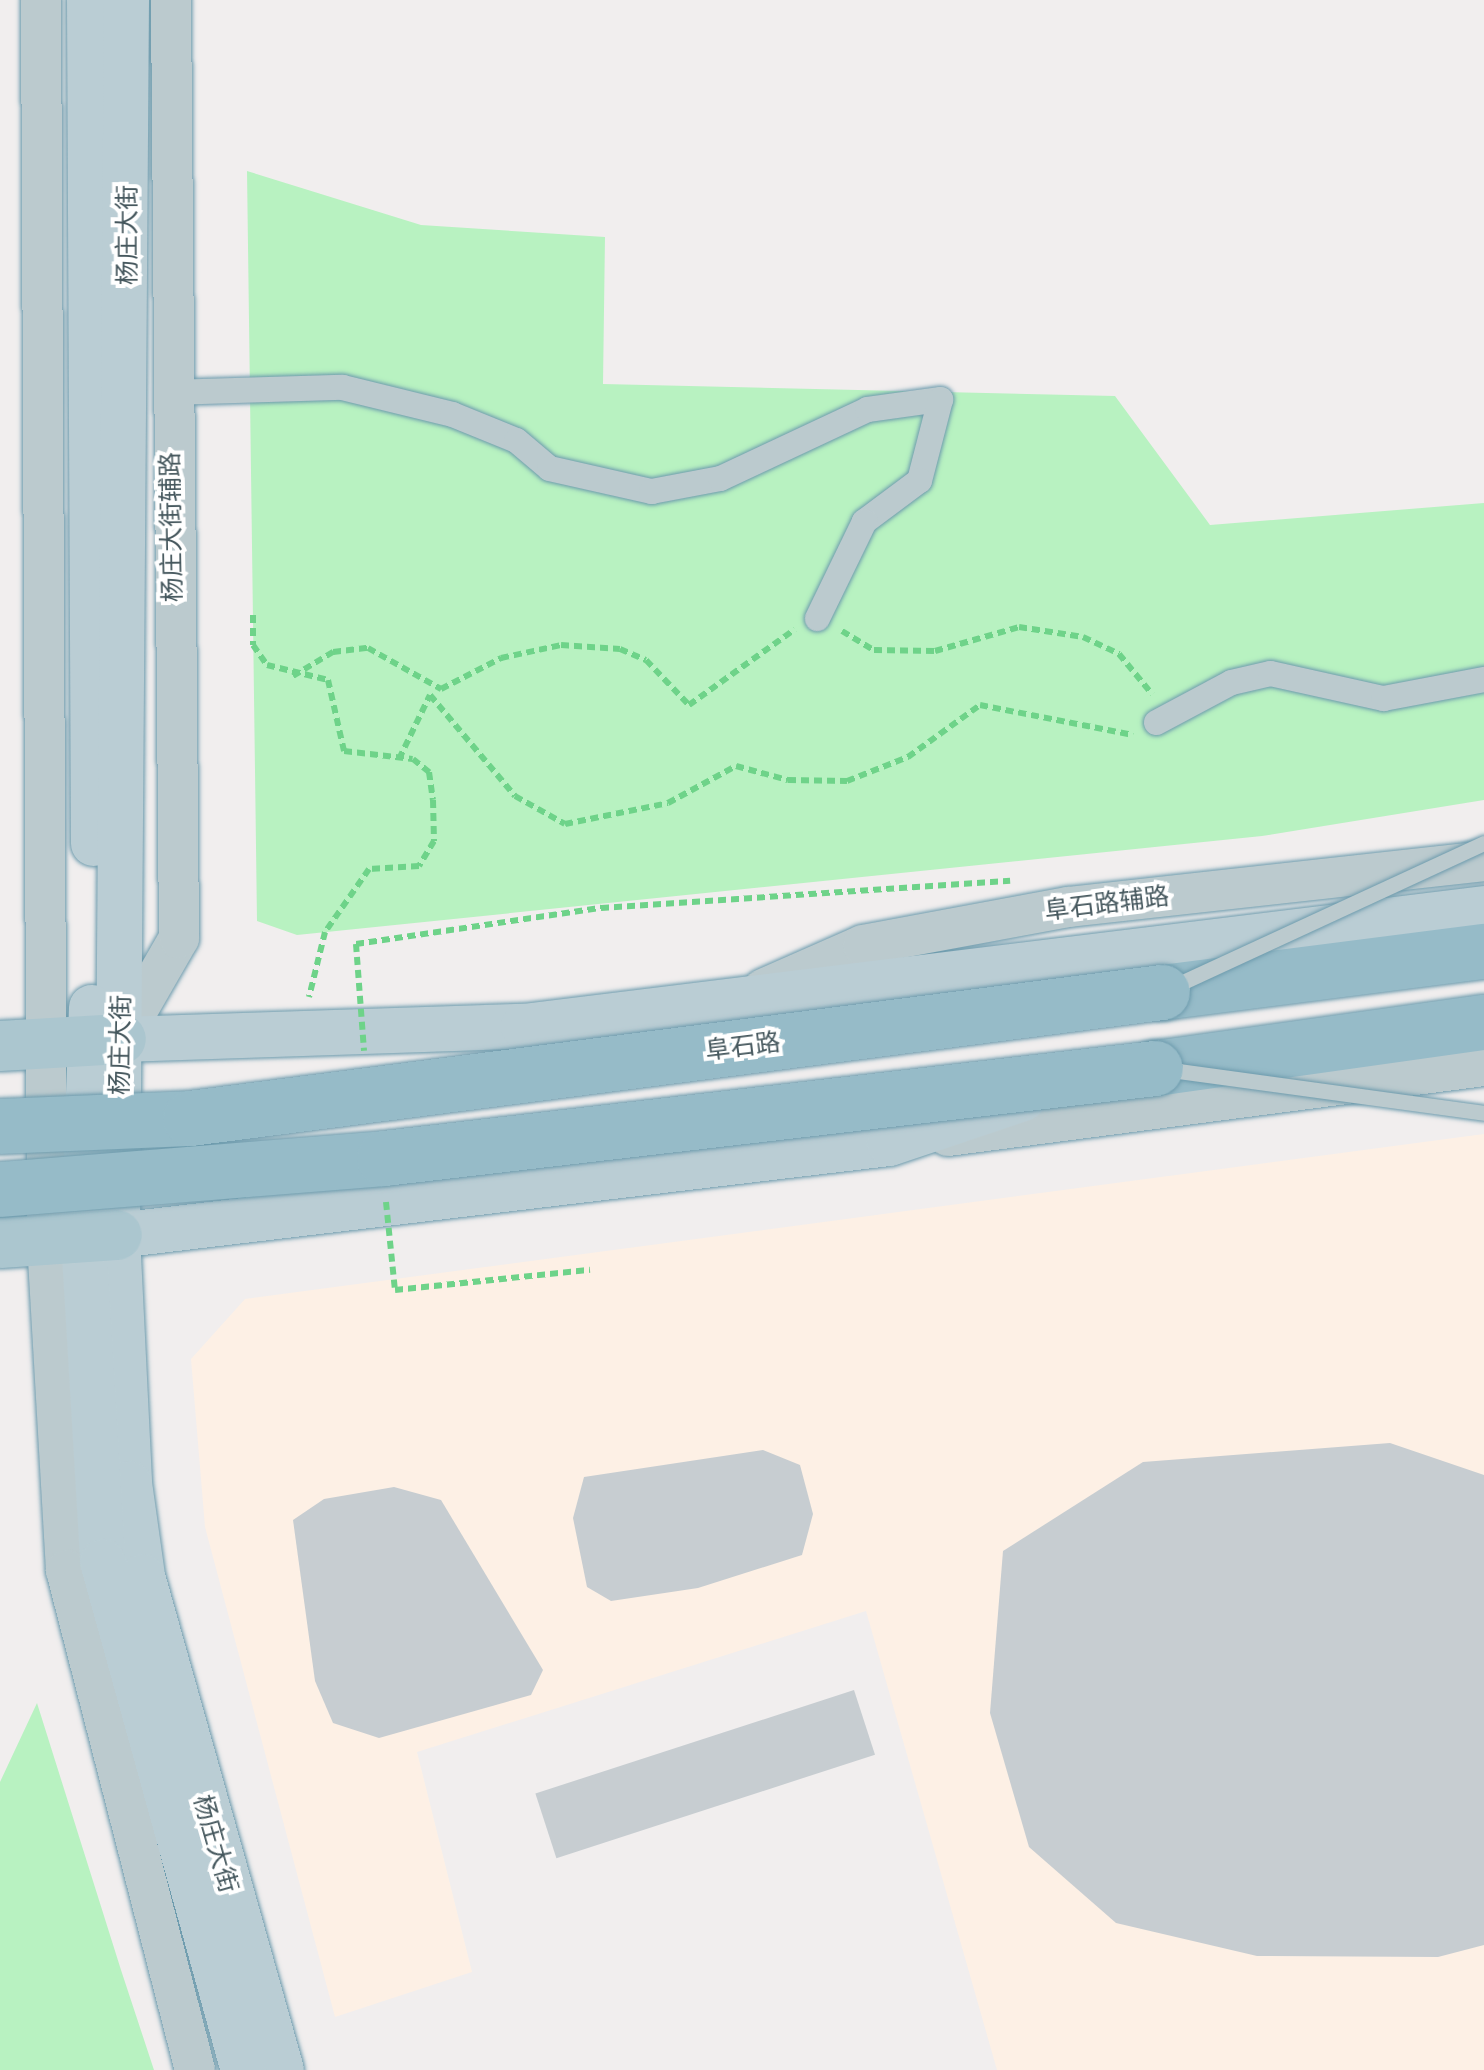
<!DOCTYPE html>
<meta charset="utf-8">
<style>
body{margin:0}
#map{position:relative;width:1484px;height:2070px;overflow:hidden;background:#f1eeee;font-family:Poppins,"Noto Sans SC",sans-serif}
div>[style]{position:absolute}
.commercial>*{inset:0;background:#fdf0e5}
.green>*{inset:0;background:#b8f2c1}
.building>*{inset:0;background:#c7cdd1;transform-origin:0 0}
.path>*{height:6px;margin-top:-3px;transform-origin:0;background:repeating-linear-gradient(90deg,#6ed389 0 8px,transparent 0 13px)}
.roads{filter:drop-shadow(0 0 2px #6d9bad) drop-shadow(0 0 2px #6d9bad)}
.pedestrian>*{height:25px;margin:-12.5px;padding:0 12.5px;transform-origin:12.5px;border-radius:12.5px;background:#bbcace}
.tertiary>*{height:40px;margin:-20px;padding:0 20px;transform-origin:20px;border-radius:20px;background:#bbcace}
.secondary>*{height:45px;margin:-22.5px;padding:0 22.5px;transform-origin:22.5px;border-radius:22.5px;background:#bacdd4}
.primary>*{height:50px;margin:-25px;padding:0 25px;transform-origin:25px;border-radius:25px;background:#abc6cf}
.trunk>*{height:55px;margin:-27.5px;padding:0 27.5px;transform-origin:27.5px;border-radius:27.5px;background:#96bbc8}
.path-bridge>*{height:6px;margin-top:-3px;transform-origin:0;background:repeating-linear-gradient(90deg,#6ed389 0 8px,transparent 0 13px)}
.bridges{filter:drop-shadow(0 0 2px #6d9bad) drop-shadow(0 0 2px #6d9bad)}
.service-bridge>*{height:15px;margin:-7.5px;padding:0 7.5px;transform-origin:7.5px;border-radius:7.5px;background:#bbcace}
.trunk-bridge>*{height:55px;margin:-27.5px;padding:0 27.5px;transform-origin:27.5px;border-radius:27.5px;background:#96bbc8}
span{translate:-50% -50%;white-space:nowrap;text-align:center;line-height:1.15;-webkit-text-stroke:8px #fff;paint-order:stroke}
.street-label{font-size:25px;color:#45575d}
</style>
<div id="map">
<div class="commercial">
<i style="clip-path:polygon(1484px 1134px,1484px 2070px,997px 2070px,866px 1611px,417px 1752px,472px 1972px,335px 2017px,205px 1527px,191px 1359px,245px 1299px)"></i>
</div>
<div class="green">
<i style="clip-path:polygon(247px 171px,421px 225px,605px 237px,603px 384px,1115px 396px,1210px 525px,1484px 503px,1484px 800px,1262px 836px,297px 935px,257px 921px)"></i>
<i style="clip-path:polygon(37px 1703px,121px 1970px,154px 2070px,0 2070px,0 1782px)"></i>
</div>
<div class="building">
<i style="clip-path:polygon(1390px 1443px,1484px 1475px,1484px 1945px,1438px 1957px,1257px 1956px,1116px 1923px,1029px 1847px,990px 1713px,1003px 1551px,1143px 1462px)"></i>
<i style="clip-path:polygon(763px 1450px,800px 1465px,813px 1514px,802px 1555px,698px 1588px,611px 1601px,587px 1587px,573px 1518px,584px 1477px)"></i>
<i style="clip-path:polygon(394px 1487px,441px 1500px,543px 1670px,531px 1695px,379px 1738px,333px 1723px,315px 1681px,293px 1520px,324px 1499px)"></i>
<i style="left:854px;top:1690px;width:68px;height:335px;rotate:72deg"></i>
</div>
<div class="path">
<i style="left:253px;top:615px;width:30px;rotate:90deg"></i>
<i style="left:253px;top:645px;width:24px;rotate:55deg"></i>
<i style="left:267px;top:665px;width:63px;rotate:13.8deg"></i>
<i style="left:328px;top:680px;width:73px;rotate:77.3deg"></i>
<i style="left:344px;top:751px;width:69px;rotate:6.6deg"></i>
<i style="left:413px;top:759px;width:21px;rotate:39deg"></i>
<i style="left:429px;top:772px;width:28px;rotate:82deg"></i>
<i style="left:433px;top:800px;width:41px;rotate:88.6deg"></i>
<i style="left:434px;top:841px;width:29px;rotate:121deg"></i>
<i style="left:419px;top:866px;width:50px;rotate:176.6deg"></i>
<i style="left:369px;top:869px;width:77px;rotate:124.9deg"></i>
<i style="left:325px;top:932px;width:67px;rotate:103.8deg"></i>
<i style="left:842px;top:631px;width:37px;rotate:31deg"></i>
<i style="left:874px;top:650px;width:61px;rotate:0.9deg"></i>
<i style="left:935px;top:651px;width:87px;rotate:-15.9deg"></i>
<i style="left:1019px;top:627px;width:65px;rotate:8.9deg"></i>
<i style="left:1083px;top:637px;width:40px;rotate:25deg"></i>
<i style="left:1119px;top:654px;width:52px;rotate:50.5deg"></i>
<i style="left:293px;top:676px;width:47px;rotate:-31deg"></i>
<i style="left:333px;top:652px;width:35px;rotate:-7deg"></i>
<i style="left:368px;top:648px;width:84px;rotate:29.3deg"></i>
<i style="left:441px;top:689px;width:68px;rotate:-27.3deg"></i>
<i style="left:501px;top:658px;width:61px;rotate:-12.2deg"></i>
<i style="left:561px;top:645px;width:59px;rotate:3.9deg"></i>
<i style="left:620px;top:649px;width:28px;rotate:23deg"></i>
<i style="left:646px;top:660px;width:62px;rotate:46.3deg"></i>
<i style="left:689px;top:705px;width:130px;rotate:-35.6deg"></i>
<i style="left:399px;top:759px;width:71px;rotate:-64.2deg"></i>
<i style="left:430px;top:695px;width:132px;rotate:49.9deg"></i>
<i style="left:515px;top:796px;width:57px;rotate:29.2deg"></i>
<i style="left:565px;top:824px;width:105px;rotate:-11.5deg"></i>
<i style="left:668px;top:803px;width:77px;rotate:-28.6deg"></i>
<i style="left:736px;top:766px;width:54px;rotate:15.1deg"></i>
<i style="left:788px;top:780px;width:59px;rotate:1deg"></i>
<i style="left:847px;top:781px;width:66px;rotate:-21.5deg"></i>
<i style="left:908px;top:757px;width:89px;rotate:-35.8deg"></i>
<i style="left:980px;top:705px;width:156px;rotate:11.1deg"></i>
<i style="left:356px;top:944px;width:248px;rotate:-8.4deg"></i>
<i style="left:601px;top:908px;width:410px;rotate:-3.8deg"></i>
<i style="left:395px;top:1290px;width:196px;rotate:-5.9deg"></i>
</div>
<div class="roads">
<div class="pedestrian">
<i style="left:169px;top:392px;width:173px;rotate:-1.7deg"></i>
<i style="left:342px;top:387px;width:113px;rotate:13.8deg"></i>
<i style="left:452px;top:414px;width:69px;rotate:22.1deg"></i>
<i style="left:516px;top:440px;width:43px;rotate:40.3deg"></i>
<i style="left:549px;top:468px;width:105px;rotate:12.7deg"></i>
<i style="left:651px;top:491px;width:70px;rotate:-10.7deg"></i>
<i style="left:720px;top:478px;width:162px;rotate:-25.1deg"></i>
<i style="left:867px;top:409px;width:74px;rotate:-7.8deg"></i>
<i style="left:940px;top:399px;width:84px;rotate:104.5deg"></i>
<i style="left:919px;top:480px;width:69px;rotate:143.3deg"></i>
<i style="left:864px;top:521px;width:108px;rotate:115.9deg"></i>
<i style="left:1156px;top:722px;width:85px;rotate:-28.1deg"></i>
<i style="left:1231px;top:682px;width:40px;rotate:-13deg"></i>
<i style="left:1270px;top:673px;width:116px;rotate:12.5deg"></i>
<i style="left:1383px;top:698px;width:103px;rotate:-10.7deg"></i>
</div>
<div class="tertiary">
<i style="left:41px;top:0;width:1241px;rotate:89.72deg"></i>
<i style="left:47px;top:1241px;width:330px;rotate:86.7deg"></i>
<i style="left:66px;top:1570px;width:516px;rotate:75.53deg"></i>
<i style="left:763px;top:989px;width:109px;rotate:-23.7deg"></i>
<i style="left:863px;top:945px;width:209px;rotate:-10.5deg"></i>
<i style="left:1069px;top:907px;width:418px;rotate:-6.3deg"></i>
<i style="left:121px;top:1039px;width:116px;rotate:-60.1deg"></i>
<i style="left:179px;top:938px;width:938px;rotate:-90.49deg"></i>
<i style="left:948px;top:1136px;width:541px;rotate:-7.44deg"></i>
</div>
<div class="secondary">
<i style="left:89px;top:0;width:843px;rotate:89.73deg"></i>
<i style="left:126px;top:0;width:1235px;rotate:90.42deg"></i>
<i style="left:117px;top:1235px;width:248px;rotate:87.2deg"></i>
<i style="left:129px;top:1483px;width:94px;rotate:82deg"></i>
<i style="left:142px;top:1576px;width:513px;rotate:74.28deg"></i>
<i style="left:91px;top:1007px;width:230px;rotate:92deg"></i>
<i style="left:83px;top:1237px;width:325px;rotate:86.6deg"></i>
<i style="left:102px;top:1561px;width:528px;rotate:74.52deg"></i>
<i style="left:121px;top:1039px;width:402px;rotate:-1.9deg"></i>
<i style="left:523px;top:1026px;width:968px;rotate:-7deg"></i>
<i style="left:117px;top:1235px;width:777px;rotate:-6.8deg"></i>
<i style="left:889px;top:1143px;width:141px;rotate:-18.6deg"></i>
</div>
<div class="primary">
<i style="left:0;top:1046px;width:121px;rotate:-3.3deg"></i>
<i style="left:0;top:1243px;width:117px;rotate:-3.9deg"></i>
</div>
<div class="trunk">
<i style="left:1162px;top:992px;width:325px;rotate:-7.3deg"></i>
<i style="left:1155px;top:1068px;width:332px;rotate:-8deg"></i>
</div>
</div>
<div class="path-bridge">
<i style="left:356px;top:944px;width:107px;rotate:85.7deg"></i>
<i style="left:386px;top:1202px;width:88px;rotate:84.2deg"></i>
</div>
<div class="bridges">
<div class="service-bridge">
<i style="left:1170px;top:988px;width:346px;rotate:-24.8deg"></i>
<i style="left:1164px;top:1069px;width:323px;rotate:7.8deg"></i>
</div>
<div class="trunk-bridge">
<i style="left:0;top:1126px;width:190px;rotate:-2.4deg"></i>
<i style="left:190px;top:1118px;width:980px;rotate:-7.39deg"></i>
<i style="left:0;top:1189px;width:385px;rotate:-4.6deg"></i>
<i style="left:384px;top:1158px;width:776px;rotate:-6.66deg"></i>
</div>
</div>
<div class="street-label">
<span style="left:128px;top:235px;rotate:-90deg">杨庄大街</span>
<span style="left:172px;top:527px;rotate:-91deg">杨庄大街辅路</span>
<span style="left:1107px;top:904px;rotate:-7deg">阜石路辅路</span>
<span style="left:121px;top:1045px;rotate:-89deg">杨庄大街</span>
<span style="left:743px;top:1047px;rotate:-7deg">阜石路</span>
<span style="left:215px;top:1844px;rotate:74deg">杨庄大街</span>
</div>
</div>
